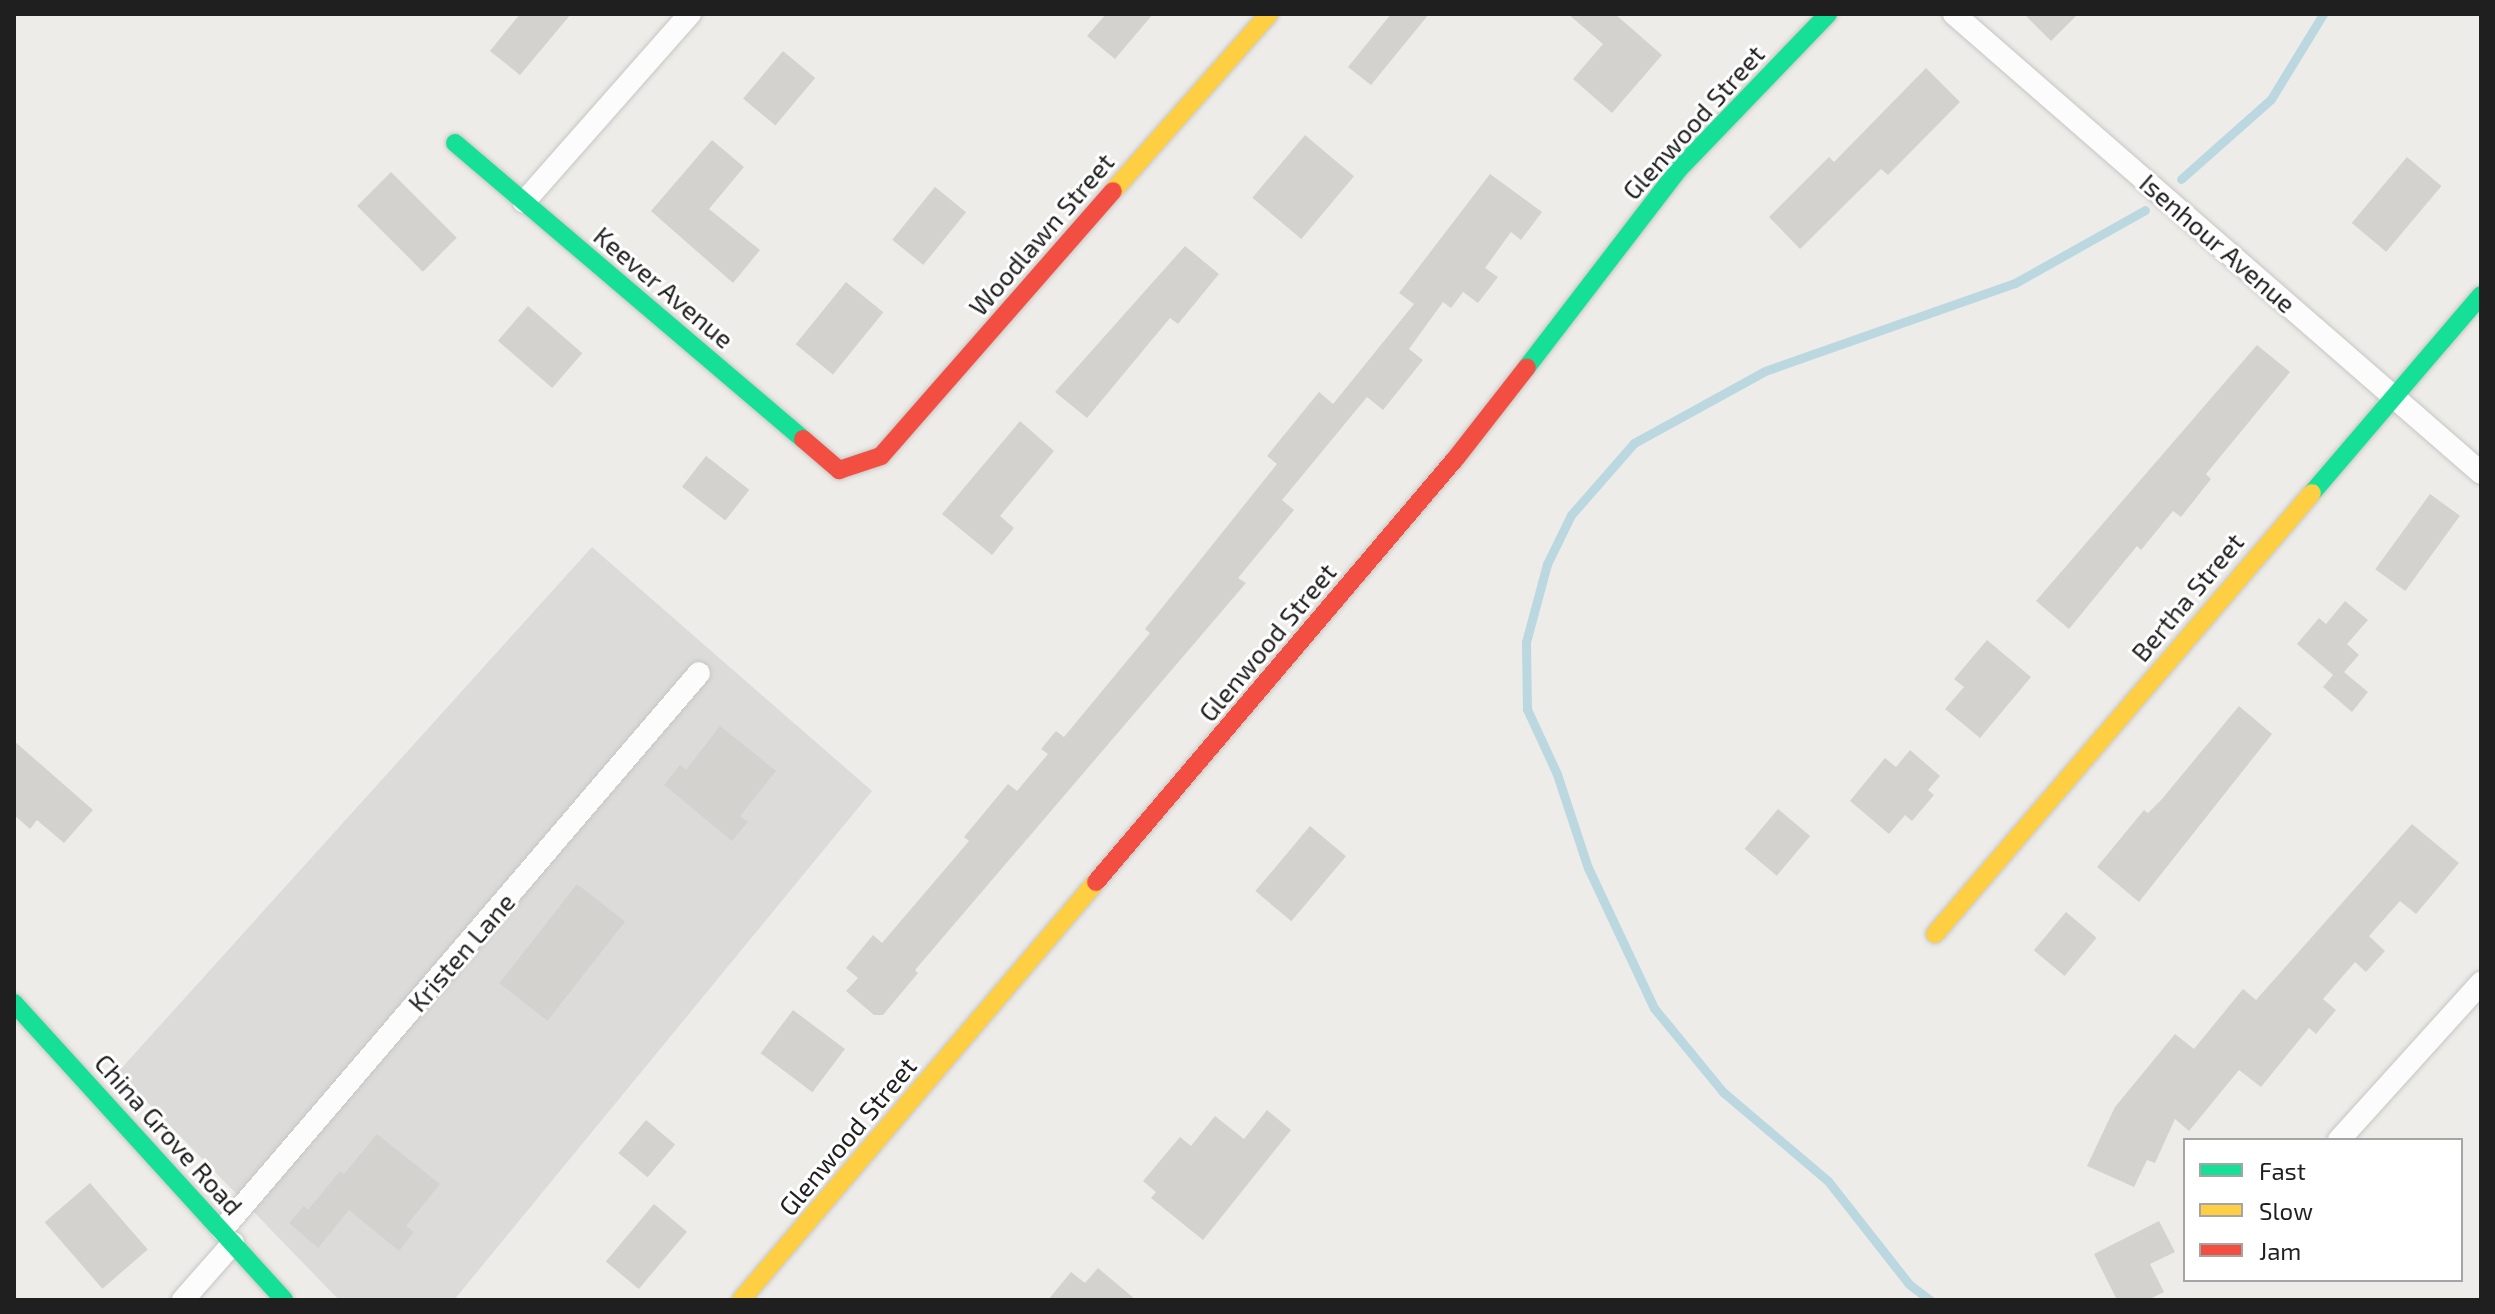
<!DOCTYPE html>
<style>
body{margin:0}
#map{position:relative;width:2495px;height:1314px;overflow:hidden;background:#edece8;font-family:"Exo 2",sans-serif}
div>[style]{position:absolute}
.residential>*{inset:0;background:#dcdbd9}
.stream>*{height:9px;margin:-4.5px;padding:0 4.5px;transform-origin:4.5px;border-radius:4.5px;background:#bbd8e1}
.building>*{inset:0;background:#d4d2cf;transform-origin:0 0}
.roads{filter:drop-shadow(0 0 2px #c6c6c4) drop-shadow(0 0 2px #c6c6c4)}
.street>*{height:22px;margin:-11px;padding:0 11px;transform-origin:11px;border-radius:11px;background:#fcfcfc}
.fast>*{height:18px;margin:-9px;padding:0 9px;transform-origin:9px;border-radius:9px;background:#16e098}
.slow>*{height:18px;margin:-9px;padding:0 9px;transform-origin:9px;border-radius:9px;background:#ffcf43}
.jam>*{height:18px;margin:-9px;padding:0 9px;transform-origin:9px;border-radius:9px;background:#f24e42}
span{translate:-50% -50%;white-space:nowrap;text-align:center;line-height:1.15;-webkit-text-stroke:6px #fff;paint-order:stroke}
.street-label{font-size:26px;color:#1f1f1f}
.frame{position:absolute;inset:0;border:16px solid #1f1f1f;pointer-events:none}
.legend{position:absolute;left:2183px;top:1138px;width:280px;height:144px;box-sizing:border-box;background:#fff;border:2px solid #a5a5a5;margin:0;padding:10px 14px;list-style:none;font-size:24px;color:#1f1f1f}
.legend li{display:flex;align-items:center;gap:16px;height:40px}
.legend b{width:40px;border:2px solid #a5a5a5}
</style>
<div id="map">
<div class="residential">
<i style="clip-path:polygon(592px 547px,872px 791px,454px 1300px,339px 1300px,118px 1072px)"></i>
</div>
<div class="stream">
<i style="left:2181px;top:179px;width:120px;rotate:-41.6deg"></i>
<i style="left:2271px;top:99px;width:100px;rotate:-58.5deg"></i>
<i style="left:1930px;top:1300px;width:26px;rotate:-143deg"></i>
<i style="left:1909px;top:1284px;width:131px;rotate:-128.2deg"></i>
<i style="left:1828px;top:1181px;width:138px;rotate:-139.7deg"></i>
<i style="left:1723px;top:1092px;width:109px;rotate:-129.4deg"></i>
<i style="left:1654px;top:1008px;width:155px;rotate:-115.2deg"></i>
<i style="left:1588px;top:868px;width:99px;rotate:-108.3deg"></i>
<i style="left:1557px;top:774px;width:72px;rotate:-114.8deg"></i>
<i style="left:1527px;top:709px;width:67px;rotate:-90.9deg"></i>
<i style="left:1526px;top:642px;width:81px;rotate:-74.9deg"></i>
<i style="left:1547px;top:564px;width:55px;rotate:-63.9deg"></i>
<i style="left:1571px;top:515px;width:96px;rotate:-48.8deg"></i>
<i style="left:1634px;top:443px;width:149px;rotate:-28.8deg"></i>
<i style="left:1765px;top:371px;width:265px;rotate:-19.4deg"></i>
<i style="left:2015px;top:283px;width:149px;rotate:-29.3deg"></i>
</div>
<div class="building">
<i style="clip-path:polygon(520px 14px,571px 14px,520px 75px,490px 51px)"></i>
<i style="clip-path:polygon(1106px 14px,1153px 14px,1115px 59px,1087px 36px)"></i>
<i style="clip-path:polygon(1391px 14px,1429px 14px,1371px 85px,1348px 67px)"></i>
<i style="clip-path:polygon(1568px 14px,1615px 14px,1662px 55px,1612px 113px,1573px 79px,1603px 44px)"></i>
<i style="clip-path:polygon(2024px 14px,2078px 14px,2051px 41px)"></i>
<i style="left:783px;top:51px;width:42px;height:62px;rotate:40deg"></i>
<i style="clip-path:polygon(1926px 68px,1960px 102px,1888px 175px,1881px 169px,1800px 249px,1769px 217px,1829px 157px,1834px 162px)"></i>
<i style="left:1305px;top:135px;width:64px;height:82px;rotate:40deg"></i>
<i style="clip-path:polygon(712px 140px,744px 167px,709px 209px,760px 250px,733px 283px,651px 211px)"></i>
<i style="left:2407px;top:157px;width:45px;height:86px;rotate:40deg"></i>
<i style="left:391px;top:172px;width:93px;height:48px;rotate:45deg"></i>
<i style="clip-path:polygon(1490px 174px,1542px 212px,1521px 240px,1511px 232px,1485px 268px,1498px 277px,1478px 303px,1463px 292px,1451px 308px,1443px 302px,1409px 349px,1423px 360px,1383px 410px,1367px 397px,1282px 500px,1294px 510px,1238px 578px,1246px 583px,915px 970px,918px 973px,883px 1015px,874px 1015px,846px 991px,858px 978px,846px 968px,873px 935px,882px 943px,969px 841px,964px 837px,1008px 784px,1017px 791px,1048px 754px,1041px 749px,1056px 731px,1064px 737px,1150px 633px,1145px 629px,1277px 464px,1267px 456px,1319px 392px,1333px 404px,1414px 304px,1399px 293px)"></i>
<i style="left:935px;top:187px;width:40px;height:68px;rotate:39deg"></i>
<i style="clip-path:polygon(1185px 246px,1219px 274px,1178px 324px,1170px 318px,1087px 418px,1055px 392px)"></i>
<i style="left:846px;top:282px;width:48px;height:80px;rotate:39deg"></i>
<i style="left:528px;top:306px;width:72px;height:46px;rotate:41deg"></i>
<i style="clip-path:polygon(2257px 345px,2290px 372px,2206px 474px,2211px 479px,2181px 517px,2173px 511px,2141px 550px,2137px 546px,2069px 629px,2036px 601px)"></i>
<i style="clip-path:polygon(1020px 421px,1054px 451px,1000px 516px,1014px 528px,992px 555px,942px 514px)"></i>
<i style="left:706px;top:456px;width:55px;height:39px;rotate:38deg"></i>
<i style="left:2430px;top:494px;width:37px;height:93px;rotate:36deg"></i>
<i style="clip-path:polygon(2345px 601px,2368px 620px,2347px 644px,2359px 655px,2344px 672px,2368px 692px,2352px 712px,2323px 687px,2333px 675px,2297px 644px,2319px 618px,2326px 624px)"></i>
<i style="clip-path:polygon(1987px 640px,2031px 677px,1980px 738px,1945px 709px,1964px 687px,1954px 679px)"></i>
<i style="clip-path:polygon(2239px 706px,2272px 734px,2139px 902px,2097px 867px,2144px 810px,2148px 813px,2162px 799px)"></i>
<i style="clip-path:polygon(720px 726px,776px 771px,740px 816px,748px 822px,732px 841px,664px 785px,680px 765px,686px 770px)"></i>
<i style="clip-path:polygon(14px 741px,93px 810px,64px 843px,37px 820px,30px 829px,14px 815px)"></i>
<i style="clip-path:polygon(1910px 750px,1940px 776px,1928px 790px,1934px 795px,1912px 821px,1905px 815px,1889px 834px,1850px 801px,1885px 758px,1896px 767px)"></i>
<i style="left:1778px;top:809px;width:42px;height:52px;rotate:40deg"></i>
<i style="clip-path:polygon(2412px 824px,2459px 863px,2416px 914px,2400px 901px,2369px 936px,2385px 951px,2366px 972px,2355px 962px,2323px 999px,2336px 1010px,2316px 1034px,2309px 1028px,2261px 1087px,2239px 1070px,2189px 1131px,2175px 1119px,2155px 1163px,2147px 1160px,2134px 1187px,2087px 1166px,2115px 1107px,2175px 1034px,2194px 1049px,2243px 989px,2256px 1000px)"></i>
<i style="left:1310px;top:826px;width:47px;height:85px;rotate:40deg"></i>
<i style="left:577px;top:884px;width:61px;height:126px;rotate:38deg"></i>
<i style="left:2066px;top:912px;width:40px;height:50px;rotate:40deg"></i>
<i style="left:793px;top:1010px;width:65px;height:54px;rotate:37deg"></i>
<i style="clip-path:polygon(1267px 1110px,1291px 1130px,1203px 1240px,1151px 1198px,1156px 1192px,1143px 1181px,1180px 1137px,1191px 1146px,1215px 1116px,1244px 1139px)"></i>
<i style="left:646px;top:1120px;width:38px;height:43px;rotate:40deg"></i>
<i style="clip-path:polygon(377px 1134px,440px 1184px,406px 1226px,414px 1232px,399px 1251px,349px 1210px,318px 1248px,289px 1223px,304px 1206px,308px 1210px,340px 1171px,344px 1174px)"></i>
<i style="left:90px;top:1183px;width:88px;height:60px;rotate:49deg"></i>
<i style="left:654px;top:1204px;width:43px;height:75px;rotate:40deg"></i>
<i style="clip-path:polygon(2159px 1221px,2175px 1252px,2150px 1264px,2164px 1292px,2148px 1300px,2117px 1300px,2094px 1254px)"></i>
<i style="clip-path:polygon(1098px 1268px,1136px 1300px,1048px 1300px,1071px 1272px,1085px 1283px)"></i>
</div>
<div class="roads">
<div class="street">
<i style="left:1954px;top:14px;width:699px;rotate:41.05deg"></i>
<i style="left:524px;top:202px;width:251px;rotate:-48.6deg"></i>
<i style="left:2339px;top:1140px;width:212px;rotate:-47.9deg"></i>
<i style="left:222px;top:1230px;width:733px;rotate:-49.42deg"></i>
<i style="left:183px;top:1300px;width:76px;rotate:-48.7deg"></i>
</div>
<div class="fast">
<i style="left:455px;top:143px;width:457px;rotate:40.4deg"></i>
<i style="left:1527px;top:367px;width:250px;rotate:-52.5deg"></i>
<i style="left:1679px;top:169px;width:215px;rotate:-46.1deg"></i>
<i style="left:2312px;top:493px;width:260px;rotate:-49.5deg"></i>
<i style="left:14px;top:1003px;width:401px;rotate:47.7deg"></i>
</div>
<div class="slow">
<i style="left:1113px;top:191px;width:236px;rotate:-48.6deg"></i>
<i style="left:1935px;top:934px;width:580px;rotate:-49.47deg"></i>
<i style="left:741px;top:1300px;width:548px;rotate:-49.66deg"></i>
</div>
<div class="jam">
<i style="left:803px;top:439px;width:48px;rotate:40.7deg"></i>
<i style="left:839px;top:470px;width:44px;rotate:-18.4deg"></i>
<i style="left:881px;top:456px;width:352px;rotate:-48.8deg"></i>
<i style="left:1096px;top:882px;width:556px;rotate:-49.67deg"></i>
<i style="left:1456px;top:458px;width:115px;rotate:-52deg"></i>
</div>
</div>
<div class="street-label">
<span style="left:1693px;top:122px;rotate:-48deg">Glenwood Street</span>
<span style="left:1041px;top:234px;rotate:-49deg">Woodlawn Street</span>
<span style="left:2218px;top:243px;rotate:41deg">Isenhour Avenue</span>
<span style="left:664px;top:287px;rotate:40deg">Keever Avenue</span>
<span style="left:2187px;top:597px;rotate:-50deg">Bertha Street</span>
<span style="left:1267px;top:642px;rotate:-50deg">Glenwood Street</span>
<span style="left:461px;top:952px;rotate:-49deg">Kristen Lane</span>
<span style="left:169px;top:1134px;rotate:48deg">China Grove Road</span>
<span style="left:847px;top:1136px;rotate:-50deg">Glenwood Street</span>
</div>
<div class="frame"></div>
<ul class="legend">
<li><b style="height:10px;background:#16e098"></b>Fast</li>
<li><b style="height:10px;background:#ffcf43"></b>Slow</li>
<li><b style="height:10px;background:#f24e42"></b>Jam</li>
</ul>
</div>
